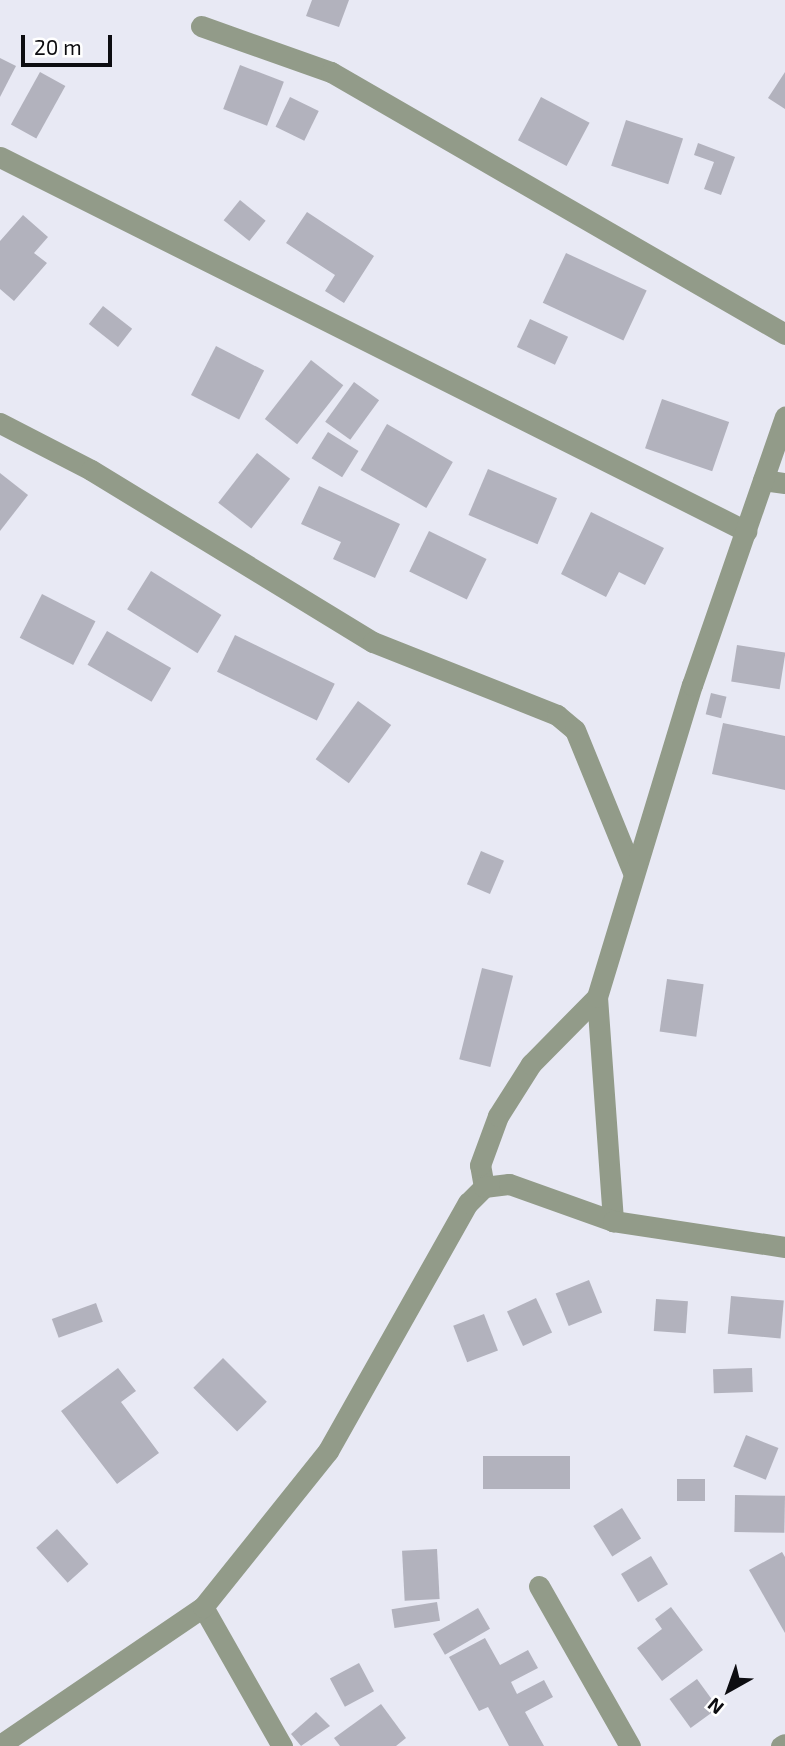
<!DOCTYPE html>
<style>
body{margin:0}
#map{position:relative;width:785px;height:1746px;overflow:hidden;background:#e8e9f4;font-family:"Exo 2",sans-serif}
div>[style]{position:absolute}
.building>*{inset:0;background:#b2b2bd;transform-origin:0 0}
.street>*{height:21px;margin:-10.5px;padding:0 10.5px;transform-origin:10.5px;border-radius:10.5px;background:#929b89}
span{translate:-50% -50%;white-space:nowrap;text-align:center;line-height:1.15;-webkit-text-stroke:5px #fff;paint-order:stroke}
.north{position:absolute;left:694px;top:1655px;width:70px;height:70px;-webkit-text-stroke:5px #fff;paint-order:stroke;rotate:220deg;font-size:19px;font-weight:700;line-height:28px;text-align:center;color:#0d0d11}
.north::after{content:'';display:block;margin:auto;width:24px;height:32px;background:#0d0d11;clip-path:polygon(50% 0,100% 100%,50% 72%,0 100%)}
.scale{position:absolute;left:21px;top:35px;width:91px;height:32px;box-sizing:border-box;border:4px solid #0d0d11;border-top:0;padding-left:9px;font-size:21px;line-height:24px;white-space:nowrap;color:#0d0d11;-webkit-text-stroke:5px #fff;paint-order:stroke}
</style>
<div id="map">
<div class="building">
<i style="clip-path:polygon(312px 0,349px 0,339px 27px,306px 16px)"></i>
<i style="clip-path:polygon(0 58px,16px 66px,0 97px)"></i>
<i style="left:240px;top:65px;width:47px;height:47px;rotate:21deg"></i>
<i style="left:40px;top:72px;width:29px;height:60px;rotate:29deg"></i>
<i style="clip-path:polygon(785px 72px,785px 109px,768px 98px)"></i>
<i style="left:290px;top:97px;width:32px;height:33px;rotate:26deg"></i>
<i style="left:541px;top:97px;width:55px;height:49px;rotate:28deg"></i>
<i style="left:626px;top:120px;width:60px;height:48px;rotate:18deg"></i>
<i style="clip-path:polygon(698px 143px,735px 157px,721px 195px,704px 189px,714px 162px,694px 155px)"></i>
<i style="left:240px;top:200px;width:33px;height:26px;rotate:39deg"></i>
<i style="clip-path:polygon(307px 212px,374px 256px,344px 303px,325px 291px,335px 275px,286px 243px)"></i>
<i style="clip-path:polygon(23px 215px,48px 237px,34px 253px,47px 263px,14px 301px,0 289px,0 241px)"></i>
<i style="left:566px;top:253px;width:89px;height:55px;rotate:25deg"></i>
<i style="left:103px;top:306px;width:37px;height:23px;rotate:38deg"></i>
<i style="left:530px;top:319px;width:42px;height:31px;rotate:25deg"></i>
<i style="left:216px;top:346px;width:54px;height:55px;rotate:27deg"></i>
<i style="left:311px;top:360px;width:41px;height:75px;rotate:38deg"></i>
<i style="left:354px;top:382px;width:31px;height:49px;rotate:36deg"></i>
<i style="left:662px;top:399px;width:71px;height:52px;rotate:19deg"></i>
<i style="left:387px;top:424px;width:76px;height:53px;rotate:30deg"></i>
<i style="left:328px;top:432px;width:36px;height:31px;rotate:32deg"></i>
<i style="left:257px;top:453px;width:42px;height:63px;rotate:38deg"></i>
<i style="left:488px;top:469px;width:75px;height:50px;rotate:23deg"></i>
<i style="clip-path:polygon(0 473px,28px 495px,0 531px)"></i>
<i style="clip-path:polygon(319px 486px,400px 524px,375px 578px,333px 559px,341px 542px,301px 524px)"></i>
<i style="clip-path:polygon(591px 512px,664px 548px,645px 585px,619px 572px,606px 597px,561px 574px)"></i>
<i style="left:429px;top:531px;width:64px;height:45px;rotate:26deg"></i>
<i style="left:151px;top:571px;width:83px;height:45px;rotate:32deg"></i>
<i style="left:42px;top:594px;width:60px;height:49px;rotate:27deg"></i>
<i style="left:107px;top:631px;width:74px;height:39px;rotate:30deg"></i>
<i style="left:235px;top:635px;width:111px;height:41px;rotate:26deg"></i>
<i style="left:737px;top:645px;width:49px;height:37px;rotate:9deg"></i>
<i style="left:711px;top:693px;width:16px;height:22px;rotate:14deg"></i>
<i style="left:358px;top:701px;width:41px;height:72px;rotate:36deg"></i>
<i style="clip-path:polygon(723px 723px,785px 736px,785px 790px,712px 774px)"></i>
<i style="left:481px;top:851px;width:25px;height:36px;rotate:23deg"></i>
<i style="left:482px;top:968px;width:32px;height:94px;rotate:14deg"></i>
<i style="left:667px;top:979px;width:37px;height:53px;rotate:8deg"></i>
<i style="left:589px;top:1280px;width:35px;height:36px;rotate:68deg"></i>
<i style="left:731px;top:1296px;width:53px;height:38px;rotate:5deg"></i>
<i style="left:536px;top:1298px;width:38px;height:32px;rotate:65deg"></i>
<i style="left:656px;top:1299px;width:32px;height:32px;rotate:4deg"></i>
<i style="left:96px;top:1303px;width:20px;height:47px;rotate:70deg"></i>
<i style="left:484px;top:1314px;width:39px;height:33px;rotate:69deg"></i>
<i style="left:223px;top:1358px;width:62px;height:42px;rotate:45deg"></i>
<i style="clip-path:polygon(118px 1368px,136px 1391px,121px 1402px,159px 1453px,117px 1484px,61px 1411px)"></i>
<i style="left:752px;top:1368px;width:24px;height:39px;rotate:88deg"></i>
<i style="left:746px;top:1435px;width:35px;height:34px;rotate:22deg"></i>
<i style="left:483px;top:1456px;width:87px;height:33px"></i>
<i style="left:677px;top:1479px;width:28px;height:22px"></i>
<i style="left:735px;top:1495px;width:50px;height:37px;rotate:1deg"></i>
<i style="left:622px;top:1508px;width:36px;height:34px;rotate:58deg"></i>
<i style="left:57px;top:1529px;width:47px;height:28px;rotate:48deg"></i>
<i style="left:437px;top:1549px;width:50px;height:35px;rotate:87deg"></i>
<i style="clip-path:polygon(782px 1552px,785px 1557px,785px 1633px,749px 1570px)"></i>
<i style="left:651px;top:1556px;width:33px;height:35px;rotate:59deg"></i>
<i style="left:437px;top:1602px;width:19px;height:46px;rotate:81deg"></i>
<i style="clip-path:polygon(671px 1607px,703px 1650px,662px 1681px,637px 1648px,662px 1629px,655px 1619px)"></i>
<i style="left:478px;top:1608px;width:24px;height:52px;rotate:60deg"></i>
<i style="clip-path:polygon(485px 1638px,500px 1665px,528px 1650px,538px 1668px,511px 1682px,517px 1694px,544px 1680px,553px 1697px,525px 1712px,544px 1746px,509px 1746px,488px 1707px,479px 1711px,449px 1657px)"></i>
<i style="left:359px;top:1663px;width:32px;height:33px;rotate:62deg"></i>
<i style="left:697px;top:1679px;width:36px;height:34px;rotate:54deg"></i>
<i style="clip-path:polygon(381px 1704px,406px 1738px,396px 1746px,340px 1746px,334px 1738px)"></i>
<i style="clip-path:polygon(316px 1712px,330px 1726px,301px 1746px,291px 1734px)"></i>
</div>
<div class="street">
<i style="left:201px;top:26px;width:138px;rotate:19.5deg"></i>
<i style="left:331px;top:72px;width:524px;rotate:29.99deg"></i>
<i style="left:0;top:157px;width:835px;rotate:26.63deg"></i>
<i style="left:0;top:423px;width:102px;rotate:27.3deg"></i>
<i style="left:91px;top:470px;width:330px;rotate:31.4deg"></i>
<i style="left:373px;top:642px;width:198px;rotate:21.6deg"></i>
<i style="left:557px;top:715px;width:23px;rotate:40deg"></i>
<i style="left:575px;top:730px;width:153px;rotate:67.8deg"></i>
<i style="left:763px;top:480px;width:22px;rotate:8deg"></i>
<i style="left:597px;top:997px;width:225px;rotate:85.9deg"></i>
<i style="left:484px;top:1187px;width:22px;rotate:-100deg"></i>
<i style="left:480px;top:1165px;width:52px;rotate:-69.8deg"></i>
<i style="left:498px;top:1116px;width:62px;rotate:-57.6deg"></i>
<i style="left:531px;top:1064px;width:94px;rotate:-45.4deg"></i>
<i style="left:597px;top:997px;width:326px;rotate:-73.1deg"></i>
<i style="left:692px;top:685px;width:284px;rotate:-70.9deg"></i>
<i style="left:539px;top:1586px;width:184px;rotate:60.4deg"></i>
<i style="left:203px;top:1607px;width:160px;rotate:60.4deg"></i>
<i style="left:0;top:1745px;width:245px;rotate:-34.2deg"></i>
<i style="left:203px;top:1607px;width:200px;rotate:-51.3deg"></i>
<i style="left:328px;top:1451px;width:285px;rotate:-60.6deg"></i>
<i style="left:468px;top:1203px;width:23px;rotate:-45deg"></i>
<i style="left:484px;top:1187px;width:25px;rotate:-7deg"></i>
<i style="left:509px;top:1184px;width:110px;rotate:19.6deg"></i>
<i style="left:613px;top:1221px;width:174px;rotate:8.6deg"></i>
<i style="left:781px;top:1746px;width:4px;rotate:-27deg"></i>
</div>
<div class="north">N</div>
<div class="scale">20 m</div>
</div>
